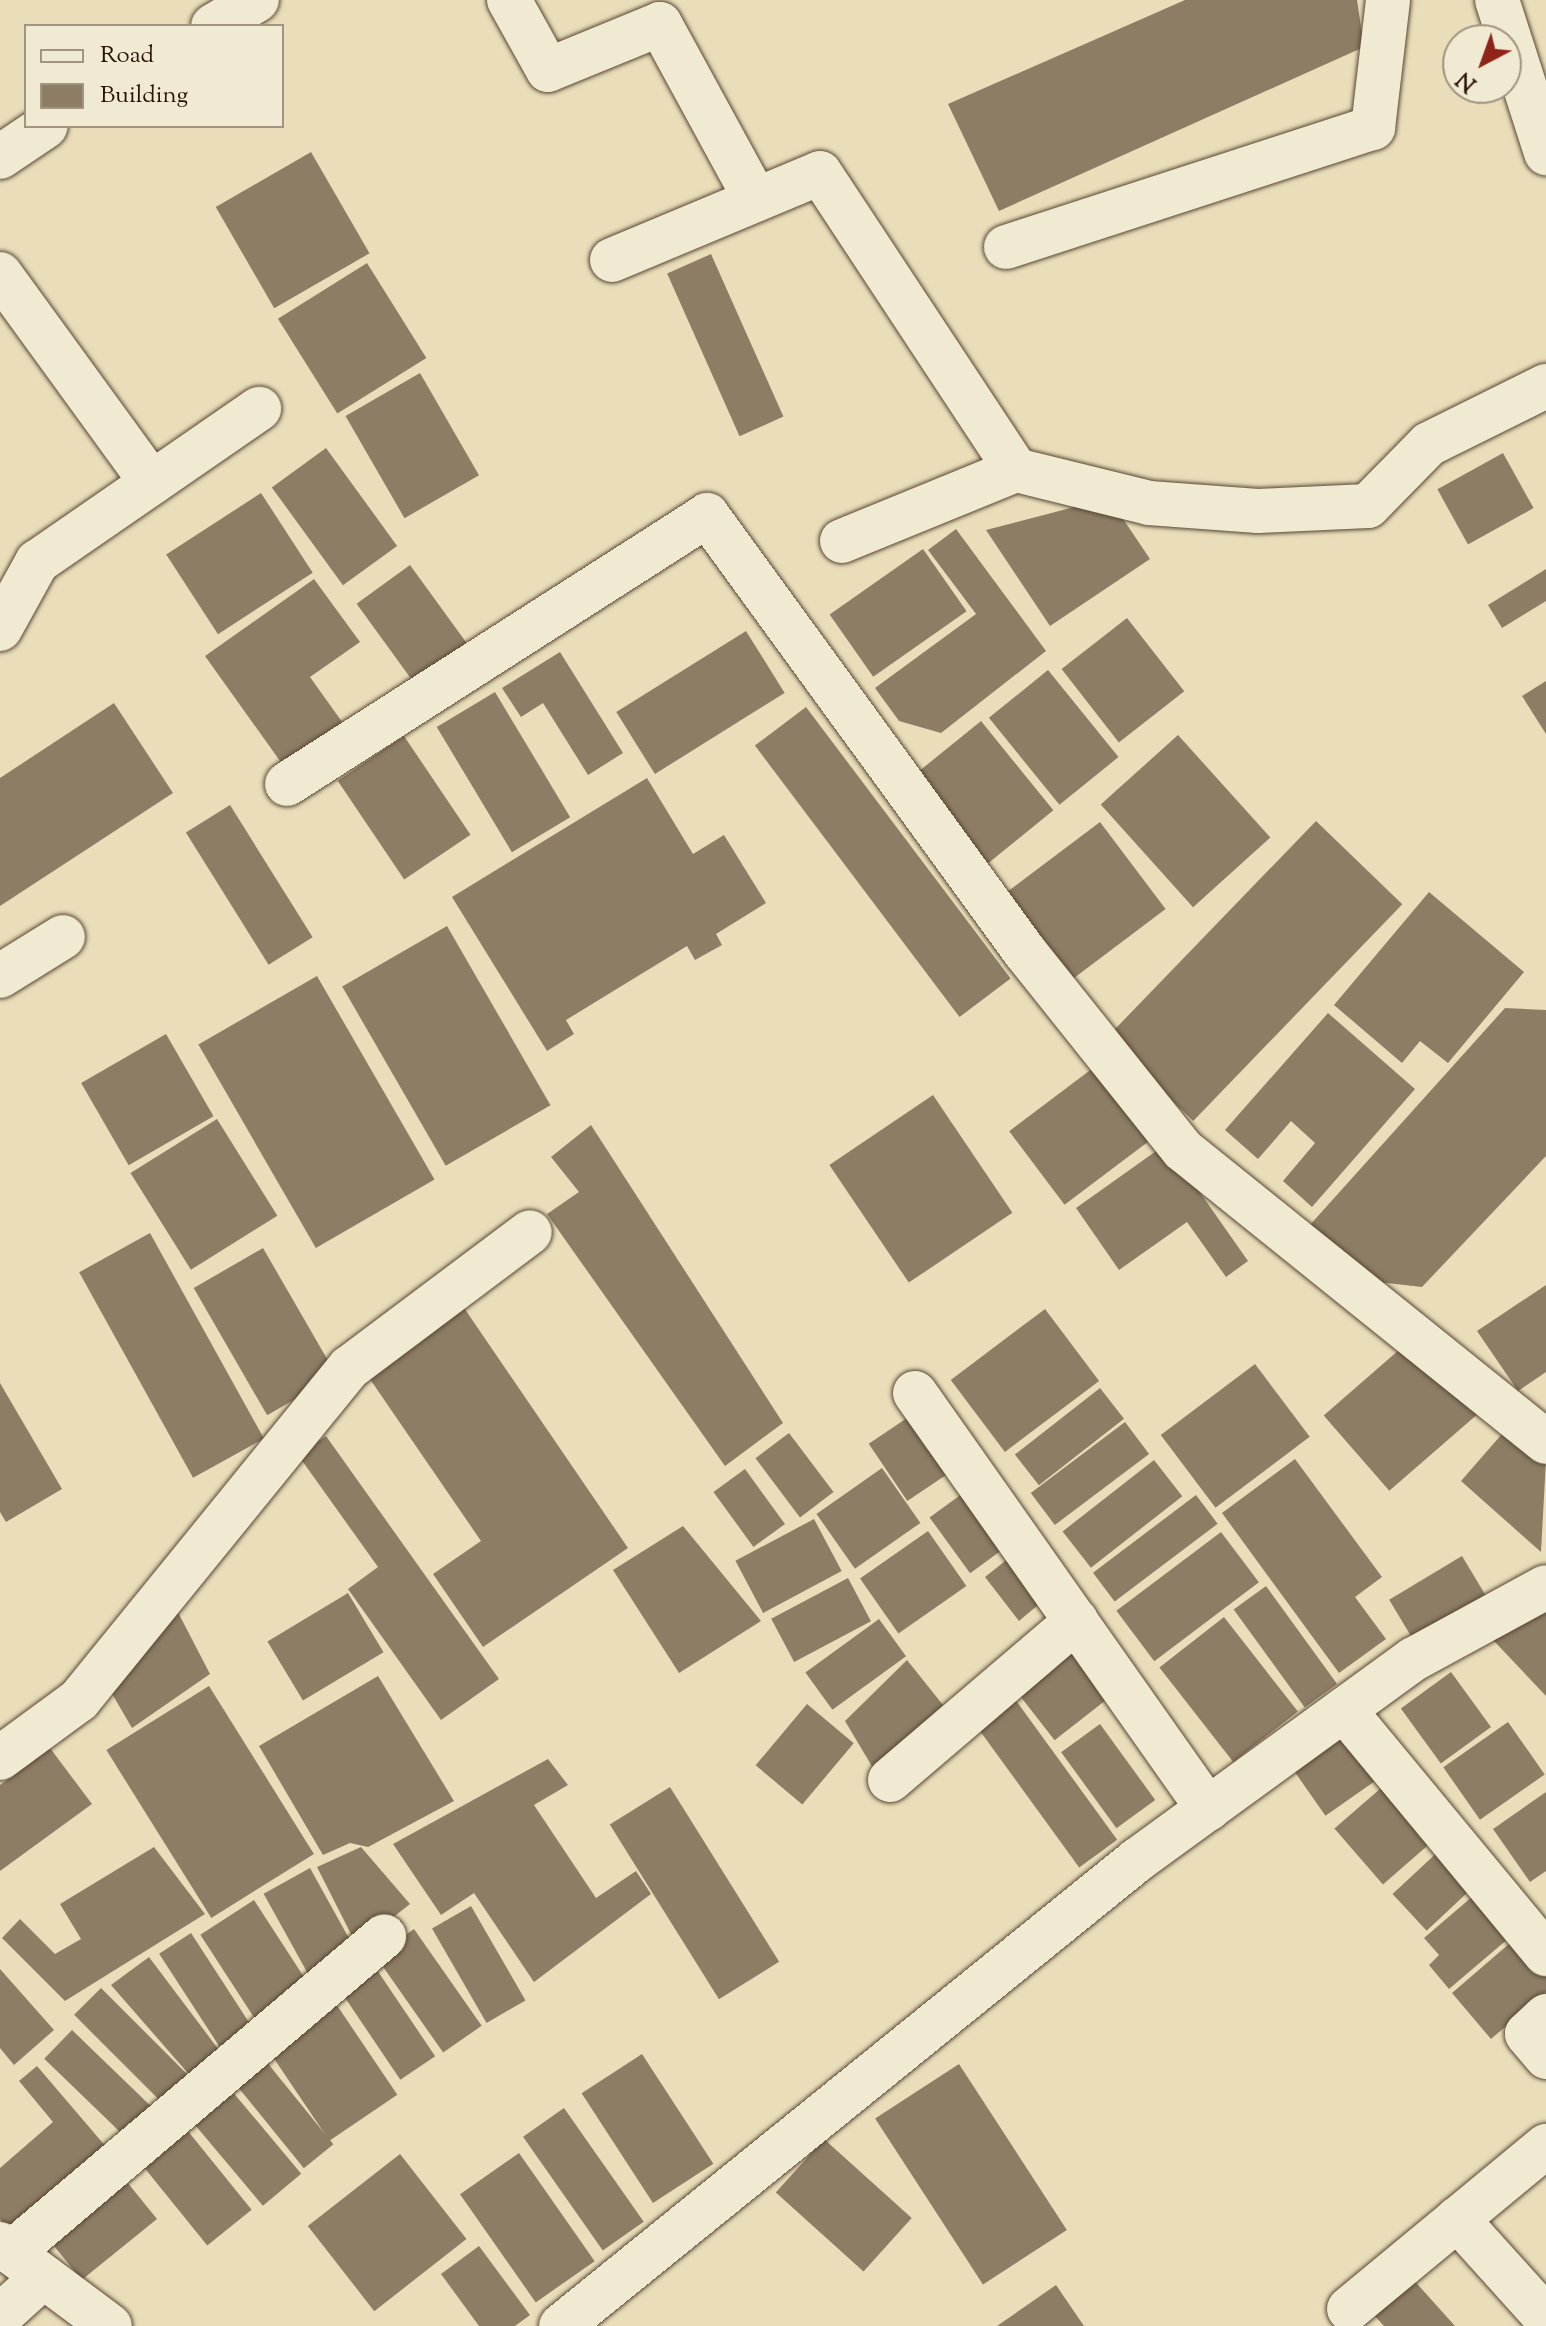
<!DOCTYPE html>
<style>
body{margin:0}
#map{position:relative;width:1546px;height:2326px;overflow:hidden;background:#eadeba;font-family:"Sorts Mill Goudy",serif}
div>[style]{position:absolute}
.building>*{inset:0;background:#8d7d65;transform-origin:0 0}
.roads{filter:drop-shadow(0 0 2px #584634) drop-shadow(0 0 2px #584634)}
.minor>*{height:44px;margin:-22px;padding:0 22px;transform-origin:22px;border-radius:22px;background:#f1ead2}
span{translate:-50% -50%;white-space:nowrap;text-align:center;line-height:1.15;-webkit-text-stroke:7px #f1ead2;paint-order:stroke}
.legend{position:absolute;left:24px;top:24px;width:260px;height:104px;box-sizing:border-box;background:#f1ead2;border:2px solid #a19481;margin:0;padding:10px 14px;list-style:none;font-size:24px;color:#281308}
.legend li{display:flex;align-items:center;gap:16px;height:40px}
.legend b{width:40px;border:2px solid #a19481}
.north{position:absolute;left:1442px;top:24px;width:80px;height:80px;box-sizing:border-box;background:#f1ead2;border:2px solid #a19481;border-radius:50%;rotate:221deg;font-size:22px;font-weight:700;line-height:32px;text-align:center;color:#281308}
.north::after{content:'';display:block;margin:auto;width:28px;height:36px;background:#8f2418;clip-path:polygon(50% 0,100% 100%,50% 72%,0 100%)}
</style>
<div id="map">
<div class="building">
<i style="clip-path:polygon(1185px 0,1357px 0,1364px 47px,999px 211px,948px 104px)"></i>
<i style="left:311px;top:152px;width:117px;height:110px;rotate:60deg"></i>
<i style="left:711px;top:254px;width:178px;height:48px;rotate:66deg"></i>
<i style="left:367px;top:263px;width:112px;height:105px;rotate:58deg"></i>
<i style="left:420px;top:373px;width:118px;height:86px;rotate:60deg"></i>
<i style="left:326px;top:448px;width:121px;height:67px;rotate:54deg"></i>
<i style="left:1503px;top:453px;width:63px;height:75px;rotate:61deg"></i>
<i style="left:261px;top:493px;width:95px;height:113px;rotate:57deg"></i>
<i style="clip-path:polygon(1109px 498px,1150px 559px,1050px 626px,986px 530px)"></i>
<i style="clip-path:polygon(956px 529px,1046px 651px,941px 733px,899px 721px,875px 688px,976px 614px,928px 550px)"></i>
<i style="left:923px;top:549px;width:76px;height:114px;rotate:55deg"></i>
<i style="left:410px;top:565px;width:109px;height:66px;rotate:54deg"></i>
<i style="clip-path:polygon(1546px 569px,1546px 601px,1502px 628px,1488px 605px)"></i>
<i style="clip-path:polygon(314px 579px,360px 642px,310px 677px,350px 733px,290px 775px,205px 656px)"></i>
<i style="left:1127px;top:618px;width:93px;height:83px;rotate:52deg"></i>
<i style="left:746px;top:631px;width:73px;height:153px;rotate:58deg"></i>
<i style="clip-path:polygon(560px 652px,623px 753px,588px 775px,543px 703px,521px 717px,502px 688px)"></i>
<i style="left:1048px;top:670px;width:112px;height:76px;rotate:51deg"></i>
<i style="clip-path:polygon(1546px 681px,1546px 734px,1522px 696px)"></i>
<i style="left:495px;top:692px;width:146px;height:68px;rotate:59deg"></i>
<i style="clip-path:polygon(114px 703px,173px 793px,0 906px,0 778px)"></i>
<i style="left:806px;top:707px;width:340px;height:64px;rotate:53deg"></i>
<i style="left:981px;top:721px;width:115px;height:93px;rotate:51deg"></i>
<i style="left:1178px;top:735px;width:138px;height:104px;rotate:48deg"></i>
<i style="left:404px;top:736px;width:119px;height:80px;rotate:56deg"></i>
<i style="clip-path:polygon(647px 778px,693px 854px,724px 835px,766px 903px,716px 934px,722px 945px,695px 960px,687px 946px,566px 1020px,574px 1034px,547px 1051px,452px 897px)"></i>
<i style="left:230px;top:805px;width:156px;height:52px;rotate:58deg"></i>
<i style="left:1316px;top:821px;width:120px;height:301px;rotate:44deg"></i>
<i style="left:1100px;top:822px;width:109px;height:118px;rotate:53deg"></i>
<i style="clip-path:polygon(1429px 892px,1524px 972px,1448px 1063px,1420px 1041px,1402px 1063px,1334px 1005px)"></i>
<i style="left:447px;top:926px;width:207px;height:121px;rotate:60deg"></i>
<i style="left:317px;top:976px;width:235px;height:137px;rotate:60deg"></i>
<i style="clip-path:polygon(1505px 1008px,1546px 1010px,1546px 1156px,1422px 1287px,1369px 1281px,1309px 1226px)"></i>
<i style="clip-path:polygon(1328px 1013px,1415px 1089px,1312px 1207px,1283px 1181px,1315px 1143px,1291px 1121px,1258px 1159px,1225px 1130px)"></i>
<i style="left:166px;top:1034px;width:95px;height:98px;rotate:60deg"></i>
<i style="left:1105px;top:1059px;width:92px;height:120px;rotate:53deg"></i>
<i style="left:933px;top:1095px;width:142px;height:125px;rotate:56deg"></i>
<i style="left:217px;top:1119px;width:114px;height:102px;rotate:58deg"></i>
<i style="clip-path:polygon(591px 1125px,783px 1423px,725px 1466px,547px 1214px,579px 1192px,551px 1157px)"></i>
<i style="clip-path:polygon(1166px 1144px,1248px 1261px,1226px 1277px,1187px 1222px,1119px 1270px,1076px 1208px)"></i>
<i style="left:150px;top:1233px;width:235px;height:81px;rotate:61deg"></i>
<i style="left:263px;top:1248px;width:147px;height:80px;rotate:60deg"></i>
<i style="clip-path:polygon(1546px 1285px,1546px 1372px,1518px 1391px,1477px 1331px)"></i>
<i style="clip-path:polygon(458px 1299px,628px 1548px,483px 1647px,433px 1574px,481px 1541px,361px 1366px)"></i>
<i style="left:1045px;top:1309px;width:90px;height:118px;rotate:53deg"></i>
<i style="left:1415px;top:1336px;width:100px;height:121px;rotate:49deg"></i>
<i style="left:1255px;top:1364px;width:91px;height:118px;rotate:53deg"></i>
<i style="clip-path:polygon(0 1383px,62px 1489px,6px 1522px,0 1512px)"></i>
<i style="left:1100px;top:1388px;width:39px;height:108px;rotate:52deg"></i>
<i style="left:916px;top:1412px;width:69px;height:57px;rotate:56deg"></i>
<i style="left:1125px;top:1422px;width:40px;height:118px;rotate:53deg"></i>
<i style="clip-path:polygon(1508px 1427px,1546px 1460px,1541px 1552px,1461px 1481px)"></i>
<i style="left:789px;top:1433px;width:74px;height:42px;rotate:53deg"></i>
<i style="clip-path:polygon(326px 1436px,499px 1679px,441px 1720px,348px 1589px,378px 1567px,298px 1455px)"></i>
<i style="clip-path:polygon(1295px 1459px,1382px 1577px,1355px 1597px,1386px 1639px,1339px 1673px,1222px 1513px)"></i>
<i style="left:1154px;top:1460px;width:46px;height:116px;rotate:52deg"></i>
<i style="left:882px;top:1468px;width:67px;height:80px;rotate:55deg"></i>
<i style="left:745px;top:1469px;width:68px;height:39px;rotate:54deg"></i>
<i style="left:970px;top:1488px;width:69px;height:50px;rotate:54deg"></i>
<i style="left:1196px;top:1495px;width:36px;height:129px;rotate:53deg"></i>
<i style="left:814px;top:1519px;width:59px;height:89px;rotate:62deg"></i>
<i style="clip-path:polygon(683px 1526px,761px 1621px,679px 1673px,613px 1570px)"></i>
<i style="left:928px;top:1531px;width:67px;height:83px;rotate:55deg"></i>
<i style="left:1221px;top:1532px;width:63px;height:131px;rotate:53deg"></i>
<i style="clip-path:polygon(1014px 1554px,1044px 1600px,1019px 1621px,985px 1577px)"></i>
<i style="left:1462px;top:1556px;width:47px;height:85px;rotate:59deg"></i>
<i style="left:848px;top:1578px;width:49px;height:87px;rotate:62deg"></i>
<i style="left:1266px;top:1586px;width:121px;height:40px;rotate:54deg"></i>
<i style="left:348px;top:1593px;width:69px;height:94px;rotate:59deg"></i>
<i style="clip-path:polygon(169px 1595px,210px 1674px,132px 1728px,104px 1680px)"></i>
<i style="clip-path:polygon(1546px 1611px,1546px 1696px,1493px 1640px)"></i>
<i style="left:1224px;top:1617px;width:120px;height:82px;rotate:52deg"></i>
<i style="left:879px;top:1619px;width:46px;height:91px;rotate:54deg"></i>
<i style="left:1075px;top:1638px;width:68px;height:79px;rotate:52deg"></i>
<i style="clip-path:polygon(907px 1660px,943px 1705px,873px 1768px,845px 1721px)"></i>
<i style="left:1451px;top:1672px;width:68px;height:62px;rotate:54deg"></i>
<i style="clip-path:polygon(378px 1676px,454px 1801px,368px 1847px,350px 1843px,323px 1855px,259px 1746px)"></i>
<i style="left:209px;top:1686px;width:198px;height:121px;rotate:58deg"></i>
<i style="left:1012px;top:1695px;width:179px;height:47px;rotate:54deg"></i>
<i style="left:807px;top:1704px;width:61px;height:80px;rotate:40deg"></i>
<i style="left:1508px;top:1722px;width:64px;height:79px;rotate:55deg"></i>
<i style="left:1100px;top:1724px;width:94px;height:48px;rotate:54deg"></i>
<i style="left:1351px;top:1732px;width:54px;height:69px;rotate:55deg"></i>
<i style="clip-path:polygon(50px 1748px,92px 1804px,0 1871px,0 1785px)"></i>
<i style="clip-path:polygon(548px 1759px,568px 1785px,534px 1805px,596px 1898px,636px 1871px,651px 1894px,534px 1982px,474px 1893px,441px 1915px,393px 1844px)"></i>
<i style="left:1388px;top:1782px;width:74px;height:71px;rotate:49deg"></i>
<i style="left:670px;top:1787px;width:206px;height:71px;rotate:58deg"></i>
<i style="clip-path:polygon(1546px 1792px,1546px 1871px,1530px 1882px,1493px 1829px)"></i>
<i style="clip-path:polygon(154px 1847px,205px 1914px,65px 2001px,2px 1938px,20px 1919px,55px 1954px,81px 1939px,60px 1904px)"></i>
<i style="clip-path:polygon(361px 1847px,410px 1904px,357px 1946px,317px 1867px)"></i>
<i style="left:1443px;top:1847px;width:50px;height:69px;rotate:47deg"></i>
<i style="left:310px;top:1868px;width:96px;height:53px;rotate:61deg"></i>
<i style="clip-path:polygon(1480px 1890px,1516px 1932px,1449px 1989px,1429px 1965px,1439px 1955px,1424px 1938px)"></i>
<i style="left:254px;top:1900px;width:106px;height:64px;rotate:57deg"></i>
<i style="left:471px;top:1906px;width:109px;height:45px;rotate:60deg"></i>
<i style="left:414px;top:1929px;width:118px;height:47px;rotate:55deg"></i>
<i style="left:191px;top:1933px;width:115px;height:38px;rotate:57deg"></i>
<i style="clip-path:polygon(1517px 1937px,1546px 1972px,1546px 1992px,1491px 2039px,1452px 1993px)"></i>
<i style="clip-path:polygon(149px 1957px,222px 2054px,193px 2079px,111px 1985px)"></i>
<i style="clip-path:polygon(0 1969px,54px 2030px,14px 2065px,0 2048px)"></i>
<i style="left:377px;top:1970px;width:104px;height:42px;rotate:56deg"></i>
<i style="left:101px;top:1988px;width:129px;height:38px;rotate:45deg"></i>
<i style="left:328px;top:1992px;width:124px;height:82px;rotate:56deg"></i>
<i style="left:72px;top:2030px;width:117px;height:40px;rotate:44deg"></i>
<i style="left:642px;top:2054px;width:131px;height:72px;rotate:57deg"></i>
<i style="left:261px;top:2055px;width:115px;height:38px;rotate:51deg"></i>
<i style="left:959px;top:2064px;width:198px;height:100px;rotate:57deg"></i>
<i style="clip-path:polygon(37px 2066px,113px 2155px,16px 2237px,0 2219px,0 2168px,53px 2122px,19px 2081px)"></i>
<i style="left:226px;top:2084px;width:117px;height:50px;rotate:50deg"></i>
<i style="left:564px;top:2108px;width:139px;height:50px;rotate:55deg"></i>
<i style="left:183px;top:2125px;width:109px;height:57px;rotate:51deg"></i>
<i style="left:824px;top:2139px;width:118px;height:72px;rotate:42deg"></i>
<i style="left:519px;top:2153px;width:132px;height:72px;rotate:55deg"></i>
<i style="left:400px;top:2154px;width:108px;height:117px;rotate:52deg"></i>
<i style="left:123px;top:2177px;width:54px;height:97px;rotate:51deg"></i>
<i style="clip-path:polygon(479px 2246px,530px 2315px,515px 2326px,479px 2326px,441px 2274px)"></i>
<i style="clip-path:polygon(1411px 2277px,1455px 2326px,1384px 2326px,1371px 2312px)"></i>
<i style="clip-path:polygon(1056px 2285px,1084px 2326px,997px 2326px)"></i>
</div>
<div class="roads">
<div class="minor">
<i style="left:509px;top:0;width:80px;rotate:60.9deg"></i>
<i style="left:548px;top:70px;width:121px;rotate:-22.3deg"></i>
<i style="left:660px;top:24px;width:200px;rotate:61.4deg"></i>
<i style="left:1497px;top:0;width:161px;rotate:72.2deg"></i>
<i style="left:213px;top:26px;width:51px;rotate:-30.6deg"></i>
<i style="left:0;top:157px;width:55px;rotate:-34deg"></i>
<i style="left:1006px;top:247px;width:386px;rotate:-18deg"></i>
<i style="left:1373px;top:128px;width:129px;rotate:-83.3deg"></i>
<i style="left:612px;top:260px;width:225px;rotate:-22.7deg"></i>
<i style="left:820px;top:173px;width:356px;rotate:56.6deg"></i>
<i style="left:0;top:274px;width:258px;rotate:54deg"></i>
<i style="left:842px;top:541px;width:188px;rotate:-22.2deg"></i>
<i style="left:1016px;top:470px;width:137px;rotate:13.9deg"></i>
<i style="left:1149px;top:503px;width:109px;rotate:4.2deg"></i>
<i style="left:1258px;top:511px;width:110px;rotate:-2.6deg"></i>
<i style="left:1368px;top:506px;width:87px;rotate:-45.5deg"></i>
<i style="left:1429px;top:444px;width:131px;rotate:-26.4deg"></i>
<i style="left:0;top:629px;width:77px;rotate:-61.1deg"></i>
<i style="left:37px;top:562px;width:270px;rotate:-34.6deg"></i>
<i style="left:287px;top:784px;width:499px;rotate:-32.6deg"></i>
<i style="left:707px;top:515px;width:540px;rotate:53.96deg"></i>
<i style="left:1025px;top:952px;width:253px;rotate:51.4deg"></i>
<i style="left:1183px;top:1150px;width:466px;rotate:38.8deg"></i>
<i style="left:0;top:976px;width:74px;rotate:-31.8deg"></i>
<i style="left:915px;top:1393px;width:509px;rotate:54.84deg"></i>
<i style="left:1344px;top:1710px;width:317px;rotate:50.4deg"></i>
<i style="left:0;top:1758px;width:98px;rotate:-36.3deg"></i>
<i style="left:79px;top:1700px;width:428px;rotate:-50.9deg"></i>
<i style="left:349px;top:1368px;width:226px;rotate:-36.9deg"></i>
<i style="left:890px;top:1780px;width:245px;rotate:-40.5deg"></i>
<i style="left:1546px;top:2016px;width:26px;rotate:137deg"></i>
<i style="left:1527px;top:2034px;width:30px;rotate:50deg"></i>
<i style="left:1457px;top:2219px;width:133px;rotate:48deg"></i>
<i style="left:0;top:2244px;width:137px;rotate:36.7deg"></i>
<i style="left:12px;top:2252px;width:488px;rotate:-40.3deg"></i>
<i style="left:1349px;top:2309px;width:256px;rotate:-39.6deg"></i>
<i style="left:0;top:2316px;width:58px;rotate:-42.2deg"></i>
<i style="left:561px;top:2326px;width:741px;rotate:-38.97deg"></i>
<i style="left:1137px;top:1860px;width:342px;rotate:-36deg"></i>
<i style="left:1414px;top:1659px;width:150px;rotate:-28.6deg"></i>
</div>
</div>
<ul class="legend">
<li><b style="height:10px;background:#f1ead2"></b>Road</li>
<li><b style="height:22px;background:#8d7d65"></b>Building</li>
</ul>
<div class="north">N</div>
</div>
